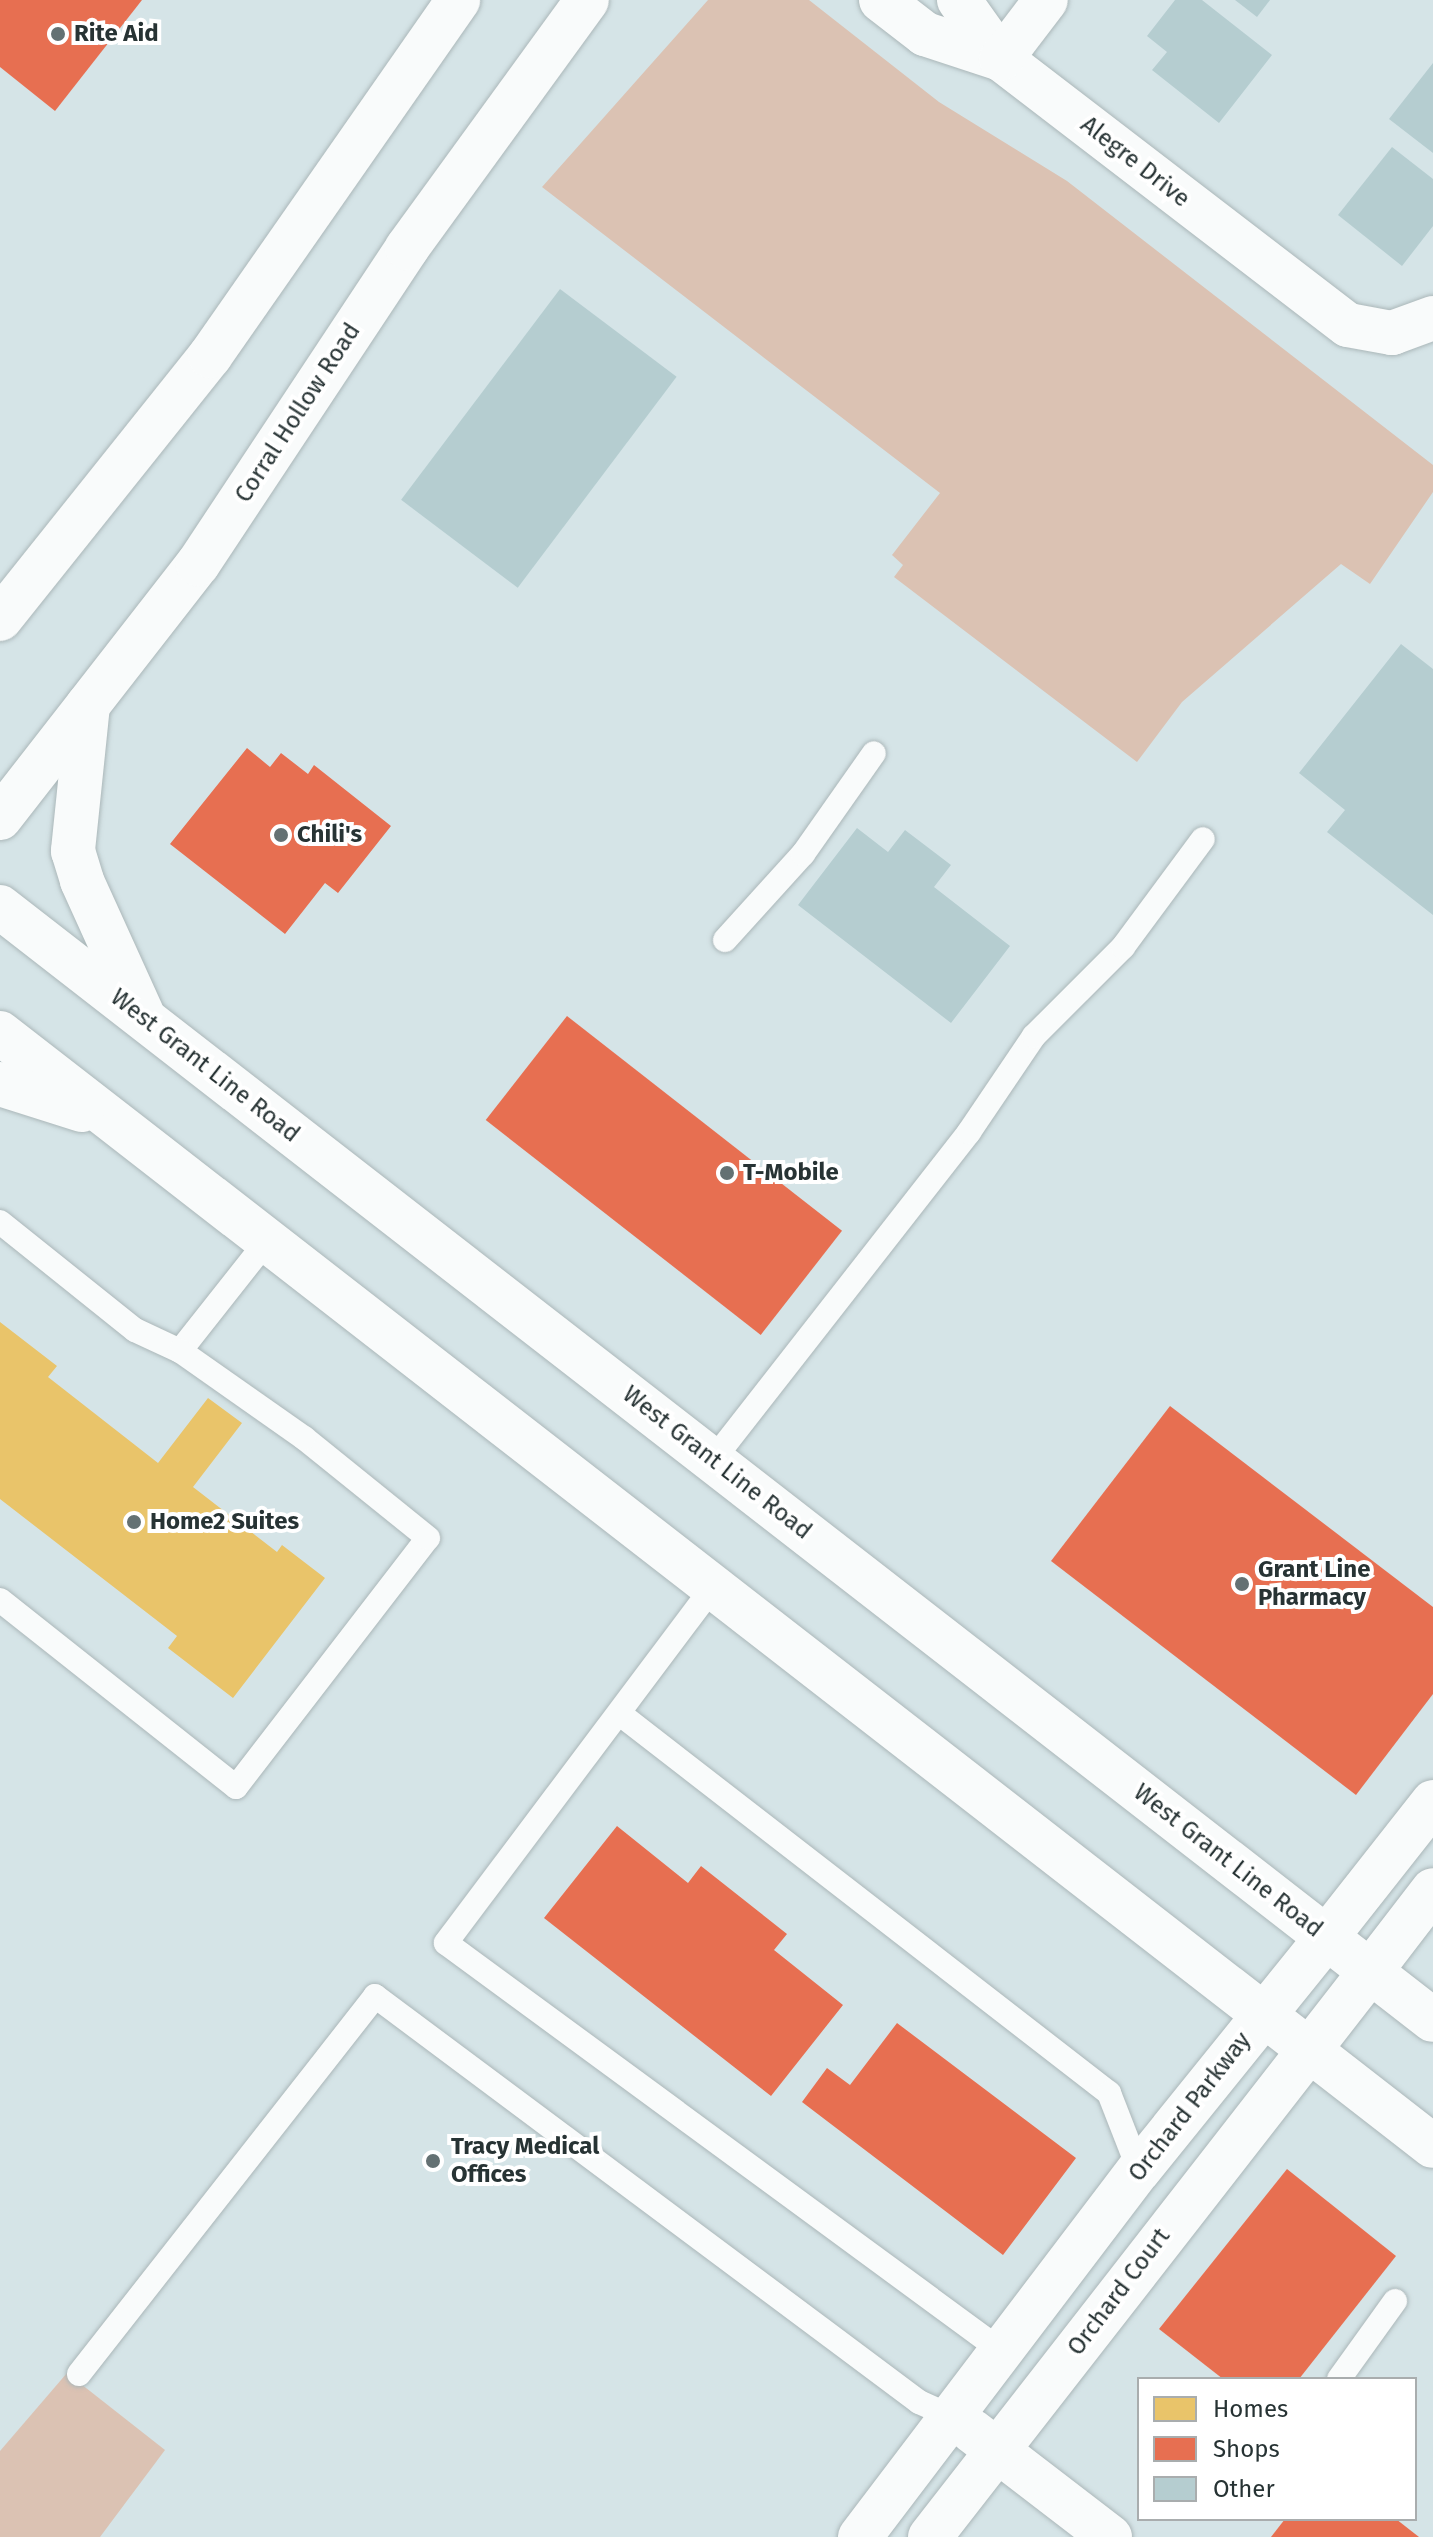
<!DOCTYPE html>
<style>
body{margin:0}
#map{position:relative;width:1433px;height:2537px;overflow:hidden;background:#d5e4e7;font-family:"Fira Sans",sans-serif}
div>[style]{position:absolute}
.green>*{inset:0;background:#dbc2b3}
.homes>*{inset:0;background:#e9c46a}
.shops>*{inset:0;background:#e76f51;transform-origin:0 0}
.building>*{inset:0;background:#b5cdd0;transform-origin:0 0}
.roads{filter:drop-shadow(0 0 2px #abb7b9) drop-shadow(0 0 2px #abb7b9)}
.lane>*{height:24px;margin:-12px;padding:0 12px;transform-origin:12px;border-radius:12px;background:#f9fbfb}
.street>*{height:44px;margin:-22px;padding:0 22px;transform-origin:22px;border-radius:22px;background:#f9fbfb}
.secondary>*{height:44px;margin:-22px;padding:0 22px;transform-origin:22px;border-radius:22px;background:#f9fbfb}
.primary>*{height:44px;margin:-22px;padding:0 22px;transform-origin:22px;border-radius:22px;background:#f9fbfb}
.dots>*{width:22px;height:22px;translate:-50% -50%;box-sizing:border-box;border:4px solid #fff;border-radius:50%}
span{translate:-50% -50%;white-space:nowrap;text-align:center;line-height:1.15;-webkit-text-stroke:8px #fff;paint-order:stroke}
.poi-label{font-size:24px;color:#273334;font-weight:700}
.left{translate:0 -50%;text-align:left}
.street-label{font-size:24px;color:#273334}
.legend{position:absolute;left:1137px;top:2377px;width:280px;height:144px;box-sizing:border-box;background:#fff;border:2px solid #a9adae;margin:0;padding:10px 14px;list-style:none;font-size:24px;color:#273334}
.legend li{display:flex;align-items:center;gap:16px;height:40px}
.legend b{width:40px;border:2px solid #a9adae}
</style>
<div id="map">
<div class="green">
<i style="clip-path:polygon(708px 0,809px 0,939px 102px,1067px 181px,1433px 465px,1433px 492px,1370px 584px,1341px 564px,1182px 702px,1137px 762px,894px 577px,903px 565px,892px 555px,940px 493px,542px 187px)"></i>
<i style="clip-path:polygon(67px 2373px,165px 2450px,100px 2537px,0 2537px,0 2451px)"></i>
</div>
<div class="homes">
<i style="clip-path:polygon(0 1322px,57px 1366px,48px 1377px,158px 1463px,208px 1398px,242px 1423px,193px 1487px,277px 1552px,282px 1545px,325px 1578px,233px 1698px,168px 1648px,177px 1636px,0 1499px)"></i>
</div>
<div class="shops">
<i style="clip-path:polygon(0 0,142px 0,55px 111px,0 67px)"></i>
<i style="clip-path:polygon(247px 748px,270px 767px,281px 753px,308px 774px,314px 765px,391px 826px,338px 893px,325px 883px,285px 934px,170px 844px)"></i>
<i style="left:567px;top:1016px;width:349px;height:132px;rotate:38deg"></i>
<i style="clip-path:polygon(1170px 1406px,1433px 1607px,1433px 1694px,1356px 1795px,1051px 1561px)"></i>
<i style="clip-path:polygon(617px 1826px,688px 1883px,701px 1866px,787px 1934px,774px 1950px,843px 2005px,771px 2096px,544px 1918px)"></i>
<i style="clip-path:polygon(897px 2023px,1076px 2158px,1003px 2255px,802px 2102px,827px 2068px,850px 2085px)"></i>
<i style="clip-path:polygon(1287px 2169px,1396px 2256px,1299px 2379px,1223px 2379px,1159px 2329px)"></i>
<i style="clip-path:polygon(1285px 2519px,1396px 2519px,1419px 2537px,1271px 2537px)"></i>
</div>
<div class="building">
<i style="clip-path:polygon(1175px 0,1202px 0,1272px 55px,1219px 123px,1152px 70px,1167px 52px,1147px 36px)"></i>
<i style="clip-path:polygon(1235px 0,1270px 0,1257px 17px)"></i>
<i style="clip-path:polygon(1433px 63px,1433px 153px,1389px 119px)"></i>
<i style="clip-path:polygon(1392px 147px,1433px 179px,1433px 226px,1402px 266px,1338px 215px)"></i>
<i style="left:560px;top:289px;width:146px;height:264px;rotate:37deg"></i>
<i style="clip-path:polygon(1401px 644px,1433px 669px,1433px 915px,1327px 832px,1345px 810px,1299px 773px)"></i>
<i style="clip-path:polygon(857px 828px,888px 852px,905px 830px,951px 865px,934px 887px,1010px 946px,951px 1023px,798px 905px)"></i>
</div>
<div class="roads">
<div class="lane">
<i style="left:725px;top:940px;width:116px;rotate:-47.8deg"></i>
<i style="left:803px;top:854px;width:123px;rotate:-54.9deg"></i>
<i style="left:0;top:1222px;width:173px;rotate:38.7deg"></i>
<i style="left:135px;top:1330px;width:50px;rotate:25deg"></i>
<i style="left:180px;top:1351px;width:140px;rotate:-51.7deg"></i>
<i style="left:713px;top:1460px;width:416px;rotate:-52deg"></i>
<i style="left:969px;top:1132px;width:116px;rotate:-55.9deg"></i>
<i style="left:1034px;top:1036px;width:126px;rotate:-45deg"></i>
<i style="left:1123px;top:947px;width:134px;rotate:-53.5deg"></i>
<i style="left:713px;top:1587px;width:445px;rotate:126.9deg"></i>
<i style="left:446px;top:1943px;width:691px;rotate:36.29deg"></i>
<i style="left:0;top:1600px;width:301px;rotate:38.4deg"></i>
<i style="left:236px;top:1787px;width:314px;rotate:-52.4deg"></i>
<i style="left:428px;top:1538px;width:159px;rotate:-141.1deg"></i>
<i style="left:304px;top:1438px;width:151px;rotate:-144.9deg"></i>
<i style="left:620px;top:1714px;width:619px;rotate:37.78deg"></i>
<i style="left:1109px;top:2093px;width:83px;rotate:68.7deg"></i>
<i style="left:79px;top:2374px;width:480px;rotate:-51.9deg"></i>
<i style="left:375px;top:1996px;width:679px;rotate:36.73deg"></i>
<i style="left:919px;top:2402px;width:39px;rotate:24deg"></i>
<i style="left:1339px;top:2379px;width:96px;rotate:-54.3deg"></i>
</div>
<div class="street">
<i style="left:881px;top:0;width:56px;rotate:37.7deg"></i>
<i style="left:925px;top:34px;width:80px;rotate:18.2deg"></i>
<i style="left:959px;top:0;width:72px;rotate:54.6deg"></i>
<i style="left:1001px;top:59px;width:437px;rotate:37.5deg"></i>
<i style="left:1348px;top:325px;width:45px;rotate:10.3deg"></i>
<i style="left:1392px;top:333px;width:44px;rotate:-20.1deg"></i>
<i style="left:1001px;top:59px;width:74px;rotate:-52.7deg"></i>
<i style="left:972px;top:2431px;width:174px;rotate:37.5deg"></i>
<i style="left:860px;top:2537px;width:461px;rotate:-52.8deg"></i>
<i style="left:1139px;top:2170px;width:298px;rotate:-51.1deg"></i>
<i style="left:930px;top:2537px;width:716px;rotate:-52.09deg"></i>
</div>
<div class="secondary">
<i style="left:1326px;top:1938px;width:173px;rotate:-51.8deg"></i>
<i style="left:1370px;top:1972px;width:103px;rotate:-52.5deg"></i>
</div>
<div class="primary">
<i style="left:0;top:619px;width:337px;rotate:-51.4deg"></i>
<i style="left:210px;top:356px;width:434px;rotate:-55.1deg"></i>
<i style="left:88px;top:705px;width:147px;rotate:95.9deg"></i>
<i style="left:73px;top:851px;width:31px;rotate:73deg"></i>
<i style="left:82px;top:881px;width:145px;rotate:65.6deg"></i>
<i style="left:0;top:818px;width:322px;rotate:-52.1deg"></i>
<i style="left:198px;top:564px;width:379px;rotate:-56.5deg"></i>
<i style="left:407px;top:248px;width:306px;rotate:-54deg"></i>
<i style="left:0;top:907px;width:1814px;rotate:37.84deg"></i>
<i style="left:0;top:1033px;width:1814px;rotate:37.84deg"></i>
<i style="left:0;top:1084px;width:86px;rotate:17.6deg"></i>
</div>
</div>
<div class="dots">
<i style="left:58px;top:34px;background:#647173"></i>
<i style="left:281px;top:835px;background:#647173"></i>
<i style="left:727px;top:1173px;background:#647173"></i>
<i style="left:134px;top:1522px;background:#647173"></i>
<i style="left:1242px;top:1584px;background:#647173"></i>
<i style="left:433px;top:2161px;background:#647173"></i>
</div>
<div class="poi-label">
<span class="left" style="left:74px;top:34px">Rite Aid</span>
<span class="left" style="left:297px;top:835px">Chili's</span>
<span class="left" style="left:743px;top:1173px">T-Mobile</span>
<span class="left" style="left:150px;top:1522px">Home2 Suites</span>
<span class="left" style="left:1258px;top:1584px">Grant Line<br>Pharmacy</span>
<span class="left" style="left:451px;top:2161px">Tracy Medical<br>Offices</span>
</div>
<div class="street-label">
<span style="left:1135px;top:162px;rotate:38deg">Alegre Drive</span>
<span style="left:298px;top:413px;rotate:-57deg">Corral Hollow Road</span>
<span style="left:205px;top:1066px;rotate:38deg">West Grant Line Road</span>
<span style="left:717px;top:1463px;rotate:38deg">West Grant Line Road</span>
<span style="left:1228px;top:1861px;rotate:38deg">West Grant Line Road</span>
<span style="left:1190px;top:2107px;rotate:-52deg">Orchard Parkway</span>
<span style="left:1119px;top:2292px;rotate:-53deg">Orchard Court</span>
</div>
<ul class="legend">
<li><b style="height:22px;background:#e9c46a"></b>Homes</li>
<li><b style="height:22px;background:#e76f51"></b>Shops</li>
<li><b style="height:22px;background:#b5cdd0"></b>Other</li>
</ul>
</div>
